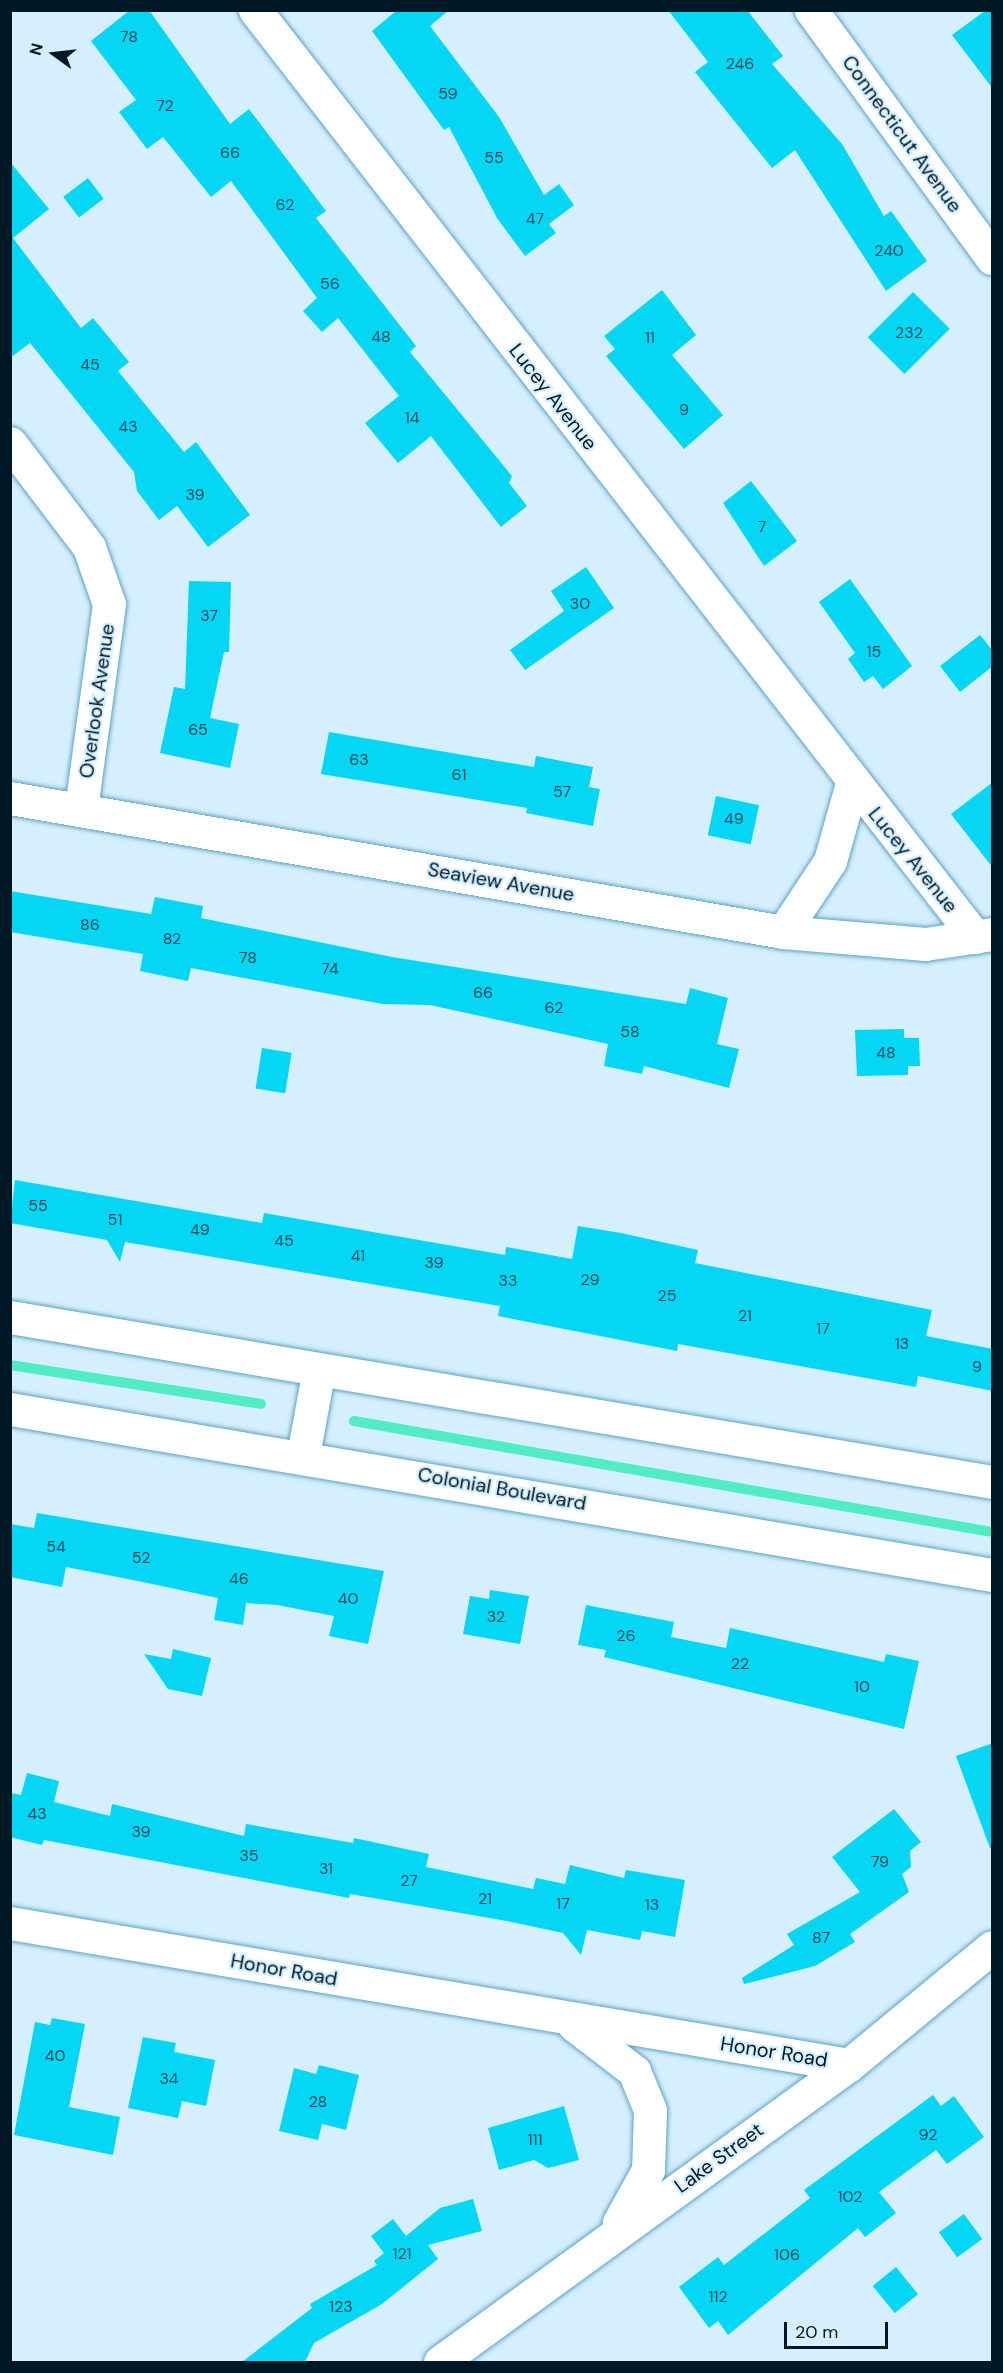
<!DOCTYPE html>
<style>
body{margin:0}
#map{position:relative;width:1003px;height:2373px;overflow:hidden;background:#d5effe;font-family:"DM Sans",sans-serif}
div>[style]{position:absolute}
.stream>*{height:10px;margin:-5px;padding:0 5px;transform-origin:5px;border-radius:5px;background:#51ebc4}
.building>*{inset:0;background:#05d6f4;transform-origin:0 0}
.roads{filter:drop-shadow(0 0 2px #5ea2c5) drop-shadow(0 0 2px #5ea2c5)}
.minor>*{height:33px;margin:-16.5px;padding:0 16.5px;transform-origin:16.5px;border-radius:16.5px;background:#fff}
.tertiary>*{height:33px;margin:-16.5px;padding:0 16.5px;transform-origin:16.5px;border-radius:16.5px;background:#fff}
span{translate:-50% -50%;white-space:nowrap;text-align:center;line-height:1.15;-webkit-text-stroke:4.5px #d5effe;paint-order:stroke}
.number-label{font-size:16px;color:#014859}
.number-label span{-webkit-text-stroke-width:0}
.street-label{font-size:20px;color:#001825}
.frame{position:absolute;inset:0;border:12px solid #001825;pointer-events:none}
.north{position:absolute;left:24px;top:24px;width:60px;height:60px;-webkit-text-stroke:4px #d5effe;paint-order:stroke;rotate:285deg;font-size:16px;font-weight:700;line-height:24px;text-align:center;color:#001825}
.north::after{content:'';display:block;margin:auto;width:21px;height:27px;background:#001825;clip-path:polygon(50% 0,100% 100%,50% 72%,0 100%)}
.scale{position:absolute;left:784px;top:2322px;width:104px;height:27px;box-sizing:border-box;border:3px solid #001825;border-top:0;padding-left:8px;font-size:18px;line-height:21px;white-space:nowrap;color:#001825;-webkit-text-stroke:4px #d5effe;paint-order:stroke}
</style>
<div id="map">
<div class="stream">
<i style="left:10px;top:1365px;width:254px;rotate:8.8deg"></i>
<i style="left:354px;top:1421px;width:648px;rotate:9.87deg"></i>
</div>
<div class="building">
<i style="clip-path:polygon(130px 10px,149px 10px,230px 124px,249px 109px,326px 211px,316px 218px,416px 346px,410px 352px,512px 476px,509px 483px,527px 506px,501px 527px,431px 436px,398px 463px,365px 423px,399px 396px,338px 318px,322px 332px,303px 311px,317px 298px,231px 181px,211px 197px,163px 137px,147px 149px,119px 112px,136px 100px,91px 41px)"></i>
<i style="clip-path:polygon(397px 10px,449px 10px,430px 26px,499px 117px,544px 195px,559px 184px,574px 205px,549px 224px,556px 233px,525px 256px,497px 218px,449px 127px,444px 130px,372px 31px)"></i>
<i style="clip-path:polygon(668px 10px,747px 10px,783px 56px,772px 64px,842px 144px,884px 216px,891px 211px,927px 261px,886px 291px,795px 150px,772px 168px,695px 72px,708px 62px)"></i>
<i style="clip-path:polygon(986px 10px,993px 10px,993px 89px,952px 35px)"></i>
<i style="clip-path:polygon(10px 162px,49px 209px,13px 238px,81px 328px,93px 318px,129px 362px,118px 371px,184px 452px,196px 442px,250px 515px,208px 547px,177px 506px,159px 520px,137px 491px,134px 472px,30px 343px,10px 358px)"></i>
<i style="left:88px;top:178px;width:26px;height:31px;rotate:53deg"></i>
<i style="clip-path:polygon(662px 290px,696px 335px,672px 355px,723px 415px,684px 449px,606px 356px,615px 349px,604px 336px)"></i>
<i style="left:913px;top:292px;width:52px;height:64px;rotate:45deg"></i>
<i style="clip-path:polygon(751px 481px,797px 541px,764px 566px,723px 503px)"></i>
<i style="clip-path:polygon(586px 567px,614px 608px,525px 670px,510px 650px,564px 611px,551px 591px)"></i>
<i style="clip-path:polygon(850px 579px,912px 666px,883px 689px,873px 676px,864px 682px,848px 659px,855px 653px,819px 602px)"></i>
<i style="clip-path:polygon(189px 581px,231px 582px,229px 652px,224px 652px,210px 718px,239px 724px,230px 768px,160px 753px,174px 687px,185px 689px)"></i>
<i style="clip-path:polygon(980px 635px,993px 651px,993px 666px,960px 692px,940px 666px)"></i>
<i style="clip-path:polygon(329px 732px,534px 767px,536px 756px,593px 767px,589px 787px,600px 789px,593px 826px,526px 813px,527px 808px,321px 774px)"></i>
<i style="clip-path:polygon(993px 782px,993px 868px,951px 814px)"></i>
<i style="left:716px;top:796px;width:44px;height:40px;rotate:12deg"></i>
<i style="clip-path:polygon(10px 891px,151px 914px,155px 897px,203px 906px,201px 918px,392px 957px,686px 1004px,690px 988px,728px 998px,717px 1044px,739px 1049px,729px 1088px,644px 1066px,642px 1074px,604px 1066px,608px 1044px,430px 1005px,383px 1004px,191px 968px,188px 981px,140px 971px,143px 954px,10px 932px)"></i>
<i style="clip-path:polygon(904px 1029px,904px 1038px,919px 1038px,920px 1066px,908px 1066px,908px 1075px,857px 1076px,855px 1030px)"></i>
<i style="left:262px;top:1048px;width:30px;height:41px;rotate:9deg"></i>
<i style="clip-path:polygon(15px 1180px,262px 1223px,264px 1213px,505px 1255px,506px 1247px,572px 1259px,578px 1226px,621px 1233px,698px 1250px,695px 1263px,932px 1310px,926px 1336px,993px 1349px,993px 1391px,918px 1376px,916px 1387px,678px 1344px,677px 1351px,498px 1316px,500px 1306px,125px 1242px,120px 1262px,107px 1240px,10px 1223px)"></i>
<i style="clip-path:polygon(37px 1513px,384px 1571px,368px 1644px,329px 1636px,334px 1616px,277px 1605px,246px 1603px,243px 1625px,214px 1620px,218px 1598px,138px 1581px,66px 1567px,62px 1587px,10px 1577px,10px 1524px,34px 1528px)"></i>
<i style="clip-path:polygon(490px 1590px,529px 1596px,520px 1644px,463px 1634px,470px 1596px,489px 1599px)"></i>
<i style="clip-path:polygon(586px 1605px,674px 1622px,671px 1637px,726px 1648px,730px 1628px,884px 1662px,886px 1654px,919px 1661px,904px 1729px,604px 1657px,606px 1650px,578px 1645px)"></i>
<i style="clip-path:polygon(173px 1649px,211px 1658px,202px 1696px,168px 1689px,144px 1654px,171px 1659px)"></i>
<i style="clip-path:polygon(993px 1743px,993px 1847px,990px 1848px,956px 1756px)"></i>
<i style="clip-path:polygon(27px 1773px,59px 1781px,54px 1802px,110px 1816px,112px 1804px,244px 1836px,246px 1824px,353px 1843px,354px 1838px,429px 1854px,426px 1867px,533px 1889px,536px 1878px,565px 1884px,570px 1865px,624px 1878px,626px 1870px,685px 1880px,675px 1937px,642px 1931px,640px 1940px,587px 1930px,581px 1955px,563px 1933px,507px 1921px,350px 1894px,349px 1898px,44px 1840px,42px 1845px,10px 1837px,10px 1793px,21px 1795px)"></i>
<i style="clip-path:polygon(894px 1809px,921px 1842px,910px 1851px,911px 1867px,902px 1874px,909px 1892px,850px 1934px,855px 1942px,815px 1966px,744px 1984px,742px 1978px,794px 1945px,787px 1934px,860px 1892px,832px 1857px)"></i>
<i style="clip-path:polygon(52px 2018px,85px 2024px,69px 2107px,120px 2117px,113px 2155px,14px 2135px,35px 2022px,50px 2025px)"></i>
<i style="clip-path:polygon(143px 2037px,176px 2043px,174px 2052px,215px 2060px,206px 2106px,182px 2101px,178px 2118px,128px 2108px)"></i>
<i style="clip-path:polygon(319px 2065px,359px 2075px,346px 2130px,322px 2124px,318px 2140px,279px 2131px,294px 2068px,316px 2074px)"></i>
<i style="clip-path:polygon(933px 2095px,941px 2106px,954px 2096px,984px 2137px,947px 2164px,936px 2150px,879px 2192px,896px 2213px,865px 2237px,858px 2228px,728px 2335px,718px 2321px,709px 2328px,679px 2287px,718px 2257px,724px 2265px,810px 2198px,804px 2190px)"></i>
<i style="clip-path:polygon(564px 2106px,579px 2160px,548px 2168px,534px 2160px,499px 2170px,488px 2128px)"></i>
<i style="clip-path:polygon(473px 2199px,482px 2231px,428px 2245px,438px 2259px,382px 2304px,314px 2343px,305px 2362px,242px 2362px,312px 2308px,310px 2304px,377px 2265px,374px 2261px,384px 2253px,371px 2236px,393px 2219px,406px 2236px,440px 2208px)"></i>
<i style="left:964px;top:2214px;width:31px;height:31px;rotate:54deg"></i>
<i style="left:896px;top:2267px;width:35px;height:30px;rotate:51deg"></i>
</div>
<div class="roads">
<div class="minor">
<i style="left:255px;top:10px;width:1174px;rotate:52.16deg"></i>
<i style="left:811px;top:10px;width:307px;rotate:53.9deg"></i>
<i style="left:10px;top:443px;width:131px;rotate:52.8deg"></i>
<i style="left:89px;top:547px;width:60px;rotate:70.7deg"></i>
<i style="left:109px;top:604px;width:207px;rotate:97.8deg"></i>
<i style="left:783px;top:932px;width:85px;rotate:-56.5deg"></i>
<i style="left:830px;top:861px;width:81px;rotate:-74.2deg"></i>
<i style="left:10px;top:1923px;width:851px;rotate:9.61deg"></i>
<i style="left:574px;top:2025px;width:76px;rotate:37.5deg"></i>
<i style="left:634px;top:2071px;width:42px;rotate:67.7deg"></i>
<i style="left:650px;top:2110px;width:60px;rotate:91.9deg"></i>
<i style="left:648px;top:2170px;width:60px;rotate:119.1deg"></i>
<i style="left:440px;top:2362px;width:505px;rotate:-35.99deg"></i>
<i style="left:849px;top:2065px;width:185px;rotate:-39.5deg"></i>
</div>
<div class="tertiary">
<i style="left:10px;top:798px;width:785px;rotate:9.83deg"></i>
<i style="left:783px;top:932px;width:143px;rotate:4.8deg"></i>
<i style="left:925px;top:944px;width:68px;rotate:-8.5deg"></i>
<i style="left:10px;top:1317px;width:996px;rotate:9.54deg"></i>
<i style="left:10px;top:1409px;width:996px;rotate:9.59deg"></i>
<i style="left:303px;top:1455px;width:87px;rotate:-79.5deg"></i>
</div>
</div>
<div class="number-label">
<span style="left:129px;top:37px">78</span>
<span style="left:740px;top:64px">246</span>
<span style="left:448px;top:94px">59</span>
<span style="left:165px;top:106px">72</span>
<span style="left:230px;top:153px">66</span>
<span style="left:494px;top:158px">55</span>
<span style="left:285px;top:205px">62</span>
<span style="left:535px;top:219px">47</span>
<span style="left:889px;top:251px">240</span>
<span style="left:330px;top:284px">56</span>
<span style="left:909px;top:333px">232</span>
<span style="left:381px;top:337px">48</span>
<span style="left:650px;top:338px">11</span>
<span style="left:90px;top:365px">45</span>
<span style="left:684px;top:410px">9</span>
<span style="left:412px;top:418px">14</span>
<span style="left:128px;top:427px">43</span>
<span style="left:195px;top:495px">39</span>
<span style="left:762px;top:527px">7</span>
<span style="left:580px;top:604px">30</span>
<span style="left:209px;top:616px">37</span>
<span style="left:874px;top:652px">15</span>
<span style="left:198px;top:730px">65</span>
<span style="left:359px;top:760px">63</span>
<span style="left:459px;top:775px">61</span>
<span style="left:562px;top:792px">57</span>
<span style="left:734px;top:819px">49</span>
<span style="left:90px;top:925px">86</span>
<span style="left:172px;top:939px">82</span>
<span style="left:248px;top:958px">78</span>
<span style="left:330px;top:969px">74</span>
<span style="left:483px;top:993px">66</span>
<span style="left:554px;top:1008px">62</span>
<span style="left:630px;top:1032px">58</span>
<span style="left:886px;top:1053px">48</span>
<span style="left:38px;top:1206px">55</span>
<span style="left:115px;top:1220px">51</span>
<span style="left:200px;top:1230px">49</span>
<span style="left:284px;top:1241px">45</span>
<span style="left:358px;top:1256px">41</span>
<span style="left:434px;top:1263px">39</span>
<span style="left:590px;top:1280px">29</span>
<span style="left:508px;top:1281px">33</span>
<span style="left:667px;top:1296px">25</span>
<span style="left:745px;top:1316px">21</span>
<span style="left:823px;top:1329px">17</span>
<span style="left:902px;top:1344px">13</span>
<span style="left:977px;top:1367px">9</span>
<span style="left:56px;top:1547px">54</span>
<span style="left:141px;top:1558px">52</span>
<span style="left:239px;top:1579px">46</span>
<span style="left:348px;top:1599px">40</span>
<span style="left:496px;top:1617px">32</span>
<span style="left:626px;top:1636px">26</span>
<span style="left:740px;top:1664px">22</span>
<span style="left:862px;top:1687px">10</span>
<span style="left:37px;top:1814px">43</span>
<span style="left:141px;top:1832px">39</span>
<span style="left:249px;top:1856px">35</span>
<span style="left:880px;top:1862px">79</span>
<span style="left:326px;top:1869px">31</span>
<span style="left:409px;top:1881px">27</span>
<span style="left:485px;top:1899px">21</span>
<span style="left:563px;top:1904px">17</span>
<span style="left:652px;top:1905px">13</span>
<span style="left:821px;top:1938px">87</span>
<span style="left:55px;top:2056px">40</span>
<span style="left:169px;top:2079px">34</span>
<span style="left:318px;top:2102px">28</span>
<span style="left:928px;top:2135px">92</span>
<span style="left:535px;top:2140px">111</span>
<span style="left:850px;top:2197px">102</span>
<span style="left:402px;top:2254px">121</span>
<span style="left:787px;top:2255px">106</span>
<span style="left:718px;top:2297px">112</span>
<span style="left:341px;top:2307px">123</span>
</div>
<div class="street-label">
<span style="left:902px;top:134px;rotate:54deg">Connecticut Avenue</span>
<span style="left:553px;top:397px;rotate:52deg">Lucey Avenue</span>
<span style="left:97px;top:701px;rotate:-82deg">Overlook Avenue</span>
<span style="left:913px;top:860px;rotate:51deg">Lucey Avenue</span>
<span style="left:501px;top:882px;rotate:10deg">Seaview Avenue</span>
<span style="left:502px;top:1489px;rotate:10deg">Colonial Boulevard</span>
<span style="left:284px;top:1970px;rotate:10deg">Honor Road</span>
<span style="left:774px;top:2052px;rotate:9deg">Honor Road</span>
<span style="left:719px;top:2158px;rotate:-36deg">Lake Street</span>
</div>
<div class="frame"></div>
<div class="north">N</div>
<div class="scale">20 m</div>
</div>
